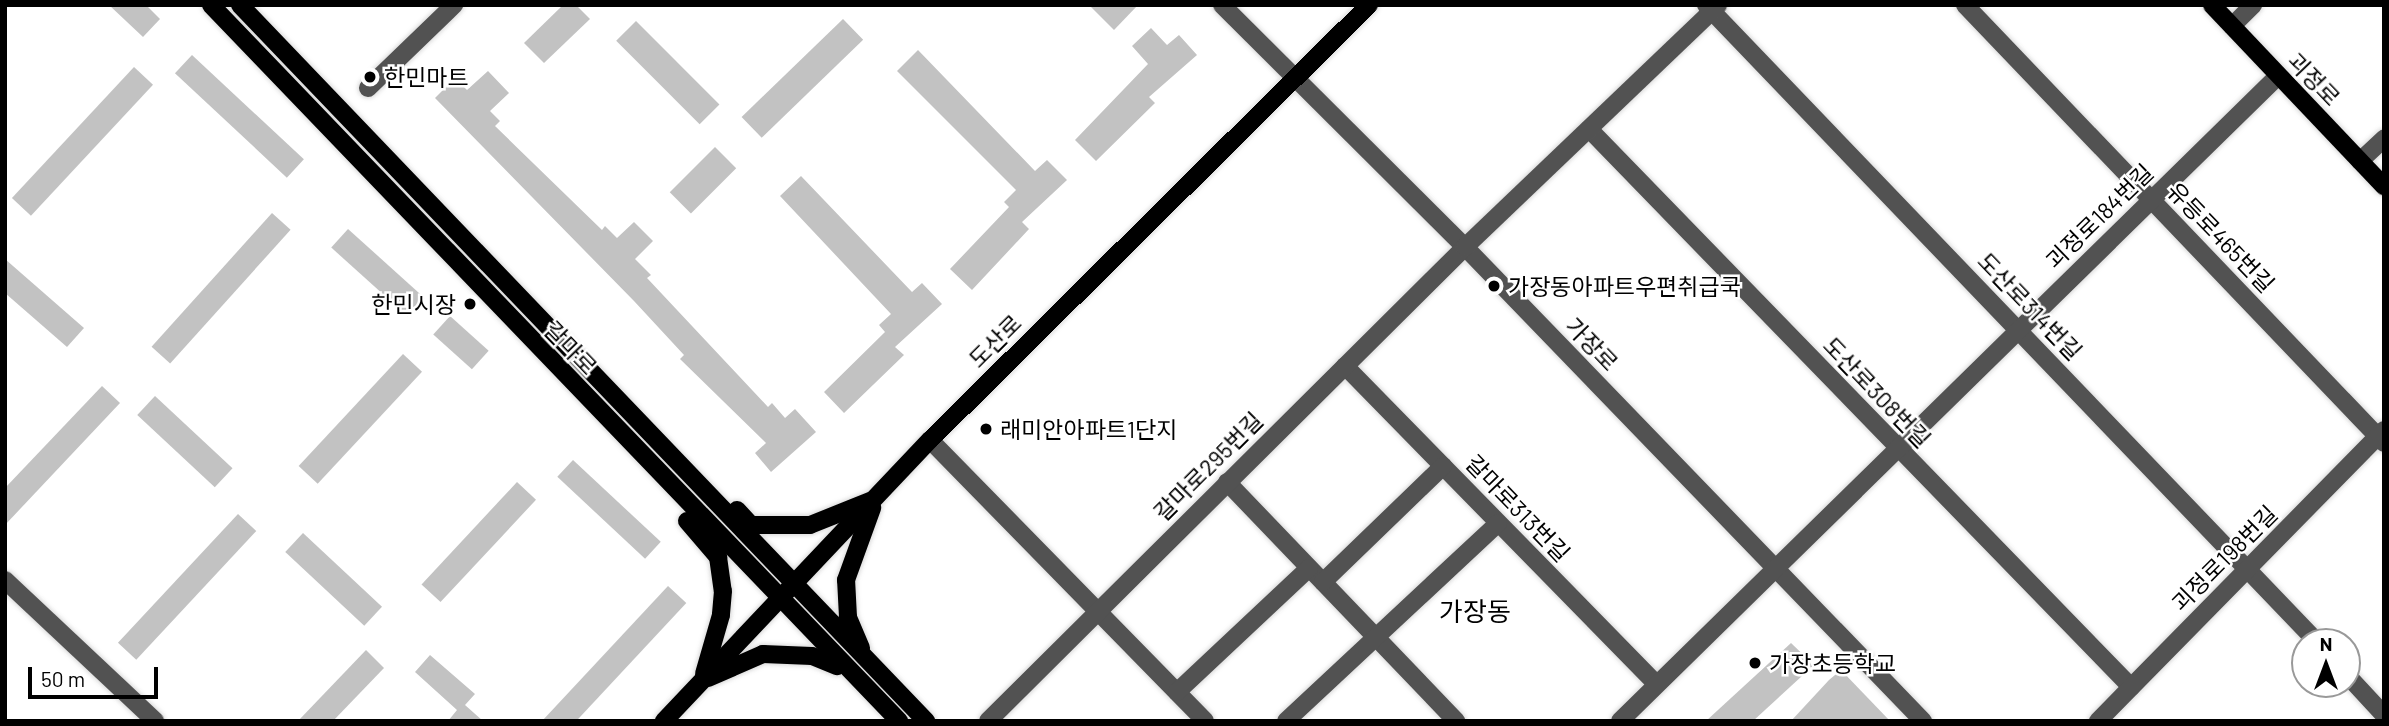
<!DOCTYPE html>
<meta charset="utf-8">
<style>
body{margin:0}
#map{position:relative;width:2389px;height:726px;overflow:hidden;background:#fff;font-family:Barlow,"Noto Sans KR",sans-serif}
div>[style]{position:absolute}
.building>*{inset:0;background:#c2c2c2;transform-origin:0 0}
.roads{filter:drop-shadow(0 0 2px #dbdbdb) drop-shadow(0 0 2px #dbdbdb)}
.minor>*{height:18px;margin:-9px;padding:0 9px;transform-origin:9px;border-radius:9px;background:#525252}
.major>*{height:18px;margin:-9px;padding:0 9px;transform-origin:9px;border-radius:9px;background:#000}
.dots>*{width:19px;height:19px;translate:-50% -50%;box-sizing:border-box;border:4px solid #fff;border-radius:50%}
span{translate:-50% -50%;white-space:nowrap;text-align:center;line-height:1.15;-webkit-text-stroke:5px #fff;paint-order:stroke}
.poi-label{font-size:23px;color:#000}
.left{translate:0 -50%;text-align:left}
.right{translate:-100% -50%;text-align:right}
.street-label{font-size:23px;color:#000}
.quarter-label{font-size:26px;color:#000}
.frame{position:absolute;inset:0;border:7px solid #000;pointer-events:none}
.north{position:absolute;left:2291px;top:628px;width:70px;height:70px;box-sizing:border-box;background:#fff;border:2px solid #999;border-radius:50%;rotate:0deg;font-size:19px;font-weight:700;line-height:28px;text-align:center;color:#000}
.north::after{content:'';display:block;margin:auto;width:24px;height:32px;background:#000;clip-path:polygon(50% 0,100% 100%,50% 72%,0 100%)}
.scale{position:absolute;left:28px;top:667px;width:130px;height:32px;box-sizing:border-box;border:4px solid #000;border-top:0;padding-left:9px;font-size:21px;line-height:24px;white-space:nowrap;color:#000;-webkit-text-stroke:5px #fff;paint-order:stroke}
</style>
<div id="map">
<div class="building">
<i style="clip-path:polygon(109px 5px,146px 5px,160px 19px,143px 37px)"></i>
<i style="clip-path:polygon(563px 5px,576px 5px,590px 19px,544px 63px,524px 43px)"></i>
<i style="clip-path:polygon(1089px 5px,1138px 5px,1114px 30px)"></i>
<i style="left:843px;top:19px;width:29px;height:141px;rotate:46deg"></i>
<i style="left:636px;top:21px;width:118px;height:28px;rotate:45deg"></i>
<i style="clip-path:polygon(1151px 28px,1167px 45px,1179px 35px,1197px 55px,1149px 97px,1155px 103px,1096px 161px,1075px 140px,1148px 64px,1132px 46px)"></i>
<i style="clip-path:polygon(918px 50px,1035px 171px,1047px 160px,1067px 180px,1022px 222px,1029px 229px,972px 290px,950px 269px,1009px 207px,1004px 202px,1016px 190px,897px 71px)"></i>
<i style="left:192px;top:55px;width:153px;height:25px;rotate:43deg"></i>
<i style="left:134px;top:67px;width:26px;height:179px;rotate:43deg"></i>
<i style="clip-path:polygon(488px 71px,509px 93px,490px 111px,500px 121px,495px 126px,602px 230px,605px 226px,617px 238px,634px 222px,653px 241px,635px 259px,651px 275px,647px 278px,768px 407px,772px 403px,785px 418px,795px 409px,816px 432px,771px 472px,755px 453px,766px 443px,680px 359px,684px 355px,634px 301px,435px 98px,455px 78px,467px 90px)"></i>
<i style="left:715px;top:147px;width:30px;height:64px;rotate:45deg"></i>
<i style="clip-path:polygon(801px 176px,912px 292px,922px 283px,942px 304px,895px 347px,904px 355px,844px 413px,824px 392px,885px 332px,879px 325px,891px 314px,780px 196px)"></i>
<i style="left:272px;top:213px;width:25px;height:180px;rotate:42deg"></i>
<i style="left:348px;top:229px;width:103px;height:25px;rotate:42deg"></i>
<i style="clip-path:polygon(5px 259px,84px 328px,67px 347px,5px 293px)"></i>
<i style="left:450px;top:316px;width:52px;height:25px;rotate:42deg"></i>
<i style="left:403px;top:354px;width:26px;height:153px;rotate:43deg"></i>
<i style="clip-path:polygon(102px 386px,120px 403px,5px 525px,5px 488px)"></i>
<i style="left:155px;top:396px;width:106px;height:26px;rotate:43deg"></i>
<i style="left:573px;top:460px;width:120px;height:23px;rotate:43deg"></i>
<i style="left:517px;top:482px;width:26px;height:140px;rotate:43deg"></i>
<i style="left:238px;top:514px;width:25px;height:176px;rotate:43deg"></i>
<i style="left:303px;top:533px;width:108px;height:26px;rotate:43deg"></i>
<i style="left:668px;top:586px;width:25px;height:184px;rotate:43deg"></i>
<i style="clip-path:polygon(1791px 643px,1814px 665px,1753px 721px,1706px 721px)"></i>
<i style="clip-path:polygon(366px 650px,384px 668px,333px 721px,298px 721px)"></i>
<i style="clip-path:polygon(430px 655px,475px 694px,465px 705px,483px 721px,448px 721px,457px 710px,415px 672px)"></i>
<i style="clip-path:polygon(1841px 670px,1890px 721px,1791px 721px,1829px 680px)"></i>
</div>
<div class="roads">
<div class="minor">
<i style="left:1222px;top:5px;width:343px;rotate:44.9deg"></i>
<i style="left:1465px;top:247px;width:659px;rotate:45.98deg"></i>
<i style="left:1706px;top:5px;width:883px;rotate:46.19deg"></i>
<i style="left:1965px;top:5px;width:606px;rotate:46.27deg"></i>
<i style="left:2232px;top:26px;width:30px;rotate:-45deg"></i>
<i style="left:368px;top:88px;width:120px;rotate:-44deg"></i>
<i style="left:1589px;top:129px;width:778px;rotate:45.83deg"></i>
<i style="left:2360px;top:161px;width:33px;rotate:-43deg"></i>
<i style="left:1345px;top:366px;width:445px;rotate:45.6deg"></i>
<i style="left:930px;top:440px;width:393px;rotate:45.6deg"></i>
<i style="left:1227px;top:482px;width:331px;rotate:46.2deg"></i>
<i style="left:5px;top:580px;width:206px;rotate:43.2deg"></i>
<i style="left:1323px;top:582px;width:167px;rotate:-44deg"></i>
<i style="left:2347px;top:675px;width:54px;rotate:47.2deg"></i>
<i style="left:1177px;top:692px;width:181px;rotate:-43.2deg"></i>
<i style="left:988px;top:721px;width:672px;rotate:-44.82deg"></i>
<i style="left:1465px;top:247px;width:350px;rotate:-43.7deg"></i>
<i style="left:1286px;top:721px;width:290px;rotate:-43deg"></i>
<i style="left:1620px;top:721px;width:920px;rotate:-44.43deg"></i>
<i style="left:2098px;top:721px;width:408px;rotate:-45.5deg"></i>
</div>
<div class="major">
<i style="left:211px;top:5px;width:993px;rotate:46.14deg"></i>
<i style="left:240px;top:5px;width:992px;rotate:46.23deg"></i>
<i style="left:2212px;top:5px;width:250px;rotate:46.5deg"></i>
<i style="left:737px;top:510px;width:21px;rotate:47deg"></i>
<i style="left:751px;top:525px;width:59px"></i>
<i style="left:810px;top:525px;width:65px;rotate:-21.8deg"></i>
<i style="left:687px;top:521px;width:48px;rotate:49.3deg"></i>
<i style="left:718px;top:557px;width:34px;rotate:82deg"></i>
<i style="left:723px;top:591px;width:24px;rotate:95deg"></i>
<i style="left:721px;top:615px;width:61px;rotate:106.1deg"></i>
<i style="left:861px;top:648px;width:34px;rotate:-113deg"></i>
<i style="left:848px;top:617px;width:37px;rotate:-93deg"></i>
<i style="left:846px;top:580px;width:77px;rotate:-70.1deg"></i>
<i style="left:708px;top:678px;width:60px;rotate:-23.6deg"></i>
<i style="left:763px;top:654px;width:49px;rotate:2.3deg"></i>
<i style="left:812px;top:656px;width:27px;rotate:22deg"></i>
<i style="left:664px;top:721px;width:387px;rotate:-46.6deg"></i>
<i style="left:930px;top:440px;width:618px;rotate:-44.74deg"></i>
</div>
</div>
<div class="dots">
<i style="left:370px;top:77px;background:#000"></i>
<i style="left:1494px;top:286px;background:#000"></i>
<i style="left:470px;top:304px;background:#000"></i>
<i style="left:986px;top:429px;background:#000"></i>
<i style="left:1755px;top:663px;background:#000"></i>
</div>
<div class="poi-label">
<span class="left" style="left:384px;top:77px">한민마트</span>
<span class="left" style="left:1508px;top:286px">가장동아파트우편취급국</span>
<span class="right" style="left:456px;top:304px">한민시장</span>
<span class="left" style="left:1000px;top:429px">래미안아파트1단지</span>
<span class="left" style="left:1769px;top:663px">가장초등학교</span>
</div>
<div class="street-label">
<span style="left:2314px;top:79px;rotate:46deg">괴정로</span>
<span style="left:2099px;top:216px;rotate:-44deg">괴정로184번길</span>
<span style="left:2221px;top:237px;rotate:46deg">유등로465번길</span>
<span style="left:2030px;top:306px;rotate:46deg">도산로314번길</span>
<span style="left:995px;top:341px;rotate:-45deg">도산로</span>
<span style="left:1592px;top:344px;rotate:46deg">가장로</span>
<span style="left:571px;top:348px;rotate:46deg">갈마로</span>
<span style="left:1877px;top:392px;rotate:46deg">도산로308번길</span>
<span style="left:1208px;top:466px;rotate:-45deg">갈마로295번길</span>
<span style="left:1518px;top:508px;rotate:46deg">갈마로313번길</span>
<span style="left:2224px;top:558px;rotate:-45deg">괴정로198번길</span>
</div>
<div class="quarter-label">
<span style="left:1475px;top:611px">가장동</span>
</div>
<div class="frame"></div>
<div class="north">N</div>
<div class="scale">50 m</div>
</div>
